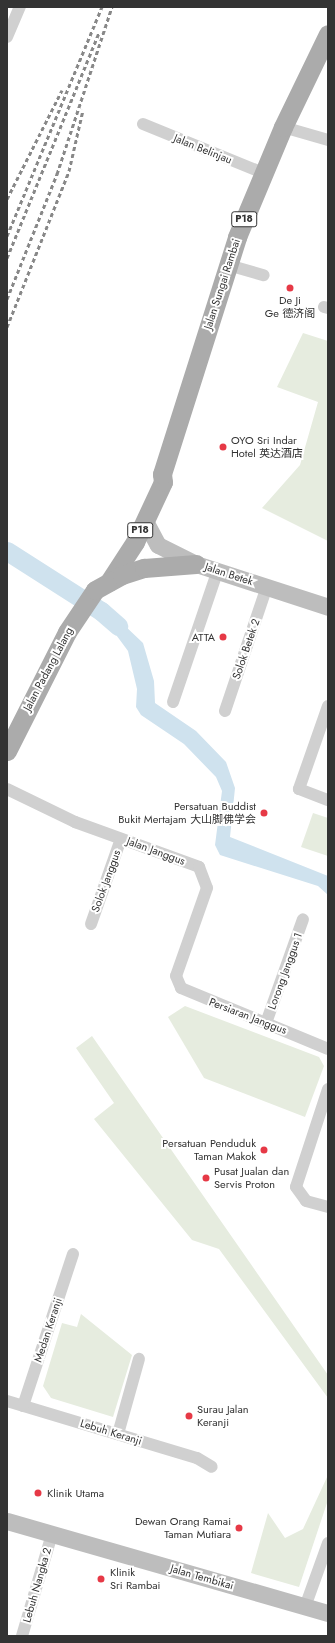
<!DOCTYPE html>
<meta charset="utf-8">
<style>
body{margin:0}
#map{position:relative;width:335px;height:1643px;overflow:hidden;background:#fff;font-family:Jost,"Noto Sans SC",sans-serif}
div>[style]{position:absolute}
.green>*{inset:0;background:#e6ecdf}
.water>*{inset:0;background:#cfe2ee}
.river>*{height:19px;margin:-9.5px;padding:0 9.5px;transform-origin:9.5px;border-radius:9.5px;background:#cfe2ee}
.street>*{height:12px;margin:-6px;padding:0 6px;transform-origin:6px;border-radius:6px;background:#d0d0d0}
.secondary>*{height:17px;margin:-8.5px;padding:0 8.5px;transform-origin:8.5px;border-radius:8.5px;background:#bdbdbd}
.primary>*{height:19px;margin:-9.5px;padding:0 9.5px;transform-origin:9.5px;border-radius:9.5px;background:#ababab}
.rail>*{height:3px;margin-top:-1.5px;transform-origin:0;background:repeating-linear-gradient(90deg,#888 0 4px,transparent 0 7px)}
.dots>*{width:11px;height:11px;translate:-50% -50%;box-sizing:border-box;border:2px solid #fff;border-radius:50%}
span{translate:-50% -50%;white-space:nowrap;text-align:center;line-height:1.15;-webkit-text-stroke:4px #fff;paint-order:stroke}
.shield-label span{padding:1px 3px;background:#fff;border:1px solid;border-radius:3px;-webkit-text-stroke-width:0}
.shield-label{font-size:10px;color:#333;font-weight:700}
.street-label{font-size:11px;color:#333}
.poi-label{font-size:11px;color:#333}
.left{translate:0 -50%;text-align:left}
.right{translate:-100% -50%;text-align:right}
.frame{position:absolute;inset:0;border:8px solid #333;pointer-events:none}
</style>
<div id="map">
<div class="green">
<i style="clip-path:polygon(303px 333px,328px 341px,328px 541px,262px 508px,300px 465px,318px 402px,277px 387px)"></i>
<i style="clip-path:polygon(313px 813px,328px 818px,328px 856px,301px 847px)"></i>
<i style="clip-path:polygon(185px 1006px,319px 1057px,324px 1066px,305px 1117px,204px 1078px,168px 1017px)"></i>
<i style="clip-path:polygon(92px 1036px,328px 1375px,328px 1398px,219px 1249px,192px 1240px,94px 1119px,114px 1103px,76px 1048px)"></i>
<i style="clip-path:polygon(81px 1314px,132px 1355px,113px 1417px,51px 1398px,43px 1386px,62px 1323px,77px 1327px)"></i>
<i style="clip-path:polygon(328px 1475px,328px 1500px,299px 1587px,251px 1573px,268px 1513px,285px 1538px,303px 1529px)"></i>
</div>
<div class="water">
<i style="clip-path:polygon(102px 604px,143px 643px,154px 681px,155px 703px,196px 731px,226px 762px,235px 788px,230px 837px,328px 876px,328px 895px,318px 886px,220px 855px,215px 845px,222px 791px,216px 777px,184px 744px,141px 715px,136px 707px,137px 689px,128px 651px,111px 628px,93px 616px)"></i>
</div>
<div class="river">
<i style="left:7px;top:551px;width:112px;rotate:32.6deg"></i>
<i style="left:101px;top:611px;width:23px;rotate:41deg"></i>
</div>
<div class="street">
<i style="left:7px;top:37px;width:33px;rotate:-67deg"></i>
<i style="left:143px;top:124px;width:130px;rotate:22.2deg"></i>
<i style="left:283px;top:127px;width:47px;rotate:16.1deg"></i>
<i style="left:228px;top:265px;width:37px;rotate:16deg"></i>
<i style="left:324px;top:307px;width:4px;rotate:14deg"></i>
<i style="left:173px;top:702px;width:139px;rotate:-71.2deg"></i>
<i style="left:328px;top:706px;width:88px;rotate:109.3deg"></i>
<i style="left:299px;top:789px;width:31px;rotate:21deg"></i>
<i style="left:225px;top:711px;width:132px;rotate:-71.4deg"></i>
<i style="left:7px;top:789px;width:76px;rotate:25.9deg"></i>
<i style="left:75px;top:822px;width:132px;rotate:19.9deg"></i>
<i style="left:199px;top:867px;width:22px;rotate:69deg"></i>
<i style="left:207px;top:888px;width:93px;rotate:109.4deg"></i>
<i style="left:176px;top:976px;width:13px;rotate:67deg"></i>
<i style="left:181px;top:988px;width:159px;rotate:22.5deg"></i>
<i style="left:91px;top:924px;width:90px;rotate:-70.6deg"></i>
<i style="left:266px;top:1023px;width:110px;rotate:-70.4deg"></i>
<i style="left:328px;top:1089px;width:103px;rotate:108.1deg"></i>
<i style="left:296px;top:1187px;width:17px;rotate:54deg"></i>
<i style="left:306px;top:1201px;width:23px;rotate:15deg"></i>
<i style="left:7px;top:1401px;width:198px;rotate:16.7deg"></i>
<i style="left:197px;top:1458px;width:17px;rotate:31deg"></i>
<i style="left:23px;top:1406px;width:160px;rotate:-71.8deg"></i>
<i style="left:118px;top:1434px;width:78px;rotate:-74.4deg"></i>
<i style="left:305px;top:1607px;width:68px;rotate:-70.2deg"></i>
<i style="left:22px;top:1636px;width:106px;rotate:-73.6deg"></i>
</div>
<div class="secondary">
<i style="left:145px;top:521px;width:27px;rotate:62deg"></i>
<i style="left:158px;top:545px;width:42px;rotate:26.6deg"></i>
<i style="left:196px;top:564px;width:139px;rotate:18deg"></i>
<i style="left:7px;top:1521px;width:334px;rotate:16deg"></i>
</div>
<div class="primary">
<i style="left:109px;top:582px;width:48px;rotate:-57deg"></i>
<i style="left:135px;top:542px;width:66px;rotate:-65deg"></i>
<i style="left:163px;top:482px;width:8px;rotate:-97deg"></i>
<i style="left:162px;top:474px;width:249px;rotate:-72.4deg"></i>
<i style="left:237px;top:237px;width:119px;rotate:-67.3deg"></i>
<i style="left:283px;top:127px;width:103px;rotate:-64.2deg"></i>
<i style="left:7px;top:751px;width:133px;rotate:-63.2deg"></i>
<i style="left:67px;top:632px;width:50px;rotate:-56.3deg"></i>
<i style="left:95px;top:590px;width:31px;rotate:-29deg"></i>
<i style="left:122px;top:575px;width:23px;rotate:-18deg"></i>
<i style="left:144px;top:568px;width:52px;rotate:-4.4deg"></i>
</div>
<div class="rail">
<i style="left:7px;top:199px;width:122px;rotate:-63.2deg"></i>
<i style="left:7px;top:236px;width:248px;rotate:-67.5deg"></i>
<i style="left:7px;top:258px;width:244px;rotate:-67.8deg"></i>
<i style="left:7px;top:299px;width:135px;rotate:-68.2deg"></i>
<i style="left:57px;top:174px;width:176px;rotate:-71.8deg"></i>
<i style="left:7px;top:327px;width:168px;rotate:-68.3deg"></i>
<i style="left:69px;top:171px;width:63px;rotate:-77.1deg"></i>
</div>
<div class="dots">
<i style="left:290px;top:288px;background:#e63946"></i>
<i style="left:223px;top:447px;background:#e63946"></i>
<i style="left:223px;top:637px;background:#e63946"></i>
<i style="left:264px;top:813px;background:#e63946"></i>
<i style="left:264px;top:1150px;background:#e63946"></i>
<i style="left:206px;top:1178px;background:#e63946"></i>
<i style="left:189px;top:1416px;background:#e63946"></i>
<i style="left:38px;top:1493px;background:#e63946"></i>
<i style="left:239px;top:1528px;background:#e63946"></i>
<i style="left:101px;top:1579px;background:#e63946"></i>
</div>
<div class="shield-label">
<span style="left:244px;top:219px">P18</span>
<span style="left:140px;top:530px">P18</span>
</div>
<div class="street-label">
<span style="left:203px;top:149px;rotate:22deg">Jalan Belinjau</span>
<span style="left:222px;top:284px;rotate:-72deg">Jalan Sungai Rambai</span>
<span style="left:229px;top:574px;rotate:18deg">Jalan Betek</span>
<span style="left:246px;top:649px;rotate:-71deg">Solok Betek 2</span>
<span style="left:48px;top:669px;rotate:-62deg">Jalan Padang Lalang</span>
<span style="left:156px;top:851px;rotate:20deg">Jalan Janggus</span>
<span style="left:106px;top:881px;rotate:-70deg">Solok Janggus</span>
<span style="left:285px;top:971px;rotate:-70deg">Lorong Janggus 1</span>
<span style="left:248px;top:1016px;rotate:21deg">Persiaran Janggus</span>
<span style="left:48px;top:1330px;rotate:-72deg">Medan Keranji</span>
<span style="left:111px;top:1432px;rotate:17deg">Lebuh Keranji</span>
<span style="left:202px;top:1577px;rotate:16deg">Jalan Tembikai</span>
<span style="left:37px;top:1585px;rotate:-74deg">Lebuh Nangka 2</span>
</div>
<div class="poi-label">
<span style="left:290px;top:307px">De Ji<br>Ge 德济阁</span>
<span class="left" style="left:231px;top:447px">OYO Sri Indar<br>Hotel 英达酒店</span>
<span class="right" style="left:215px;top:637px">ATTA</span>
<span class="right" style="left:256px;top:813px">Persatuan Buddist<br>Bukit Mertajam 大山脚佛学会</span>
<span class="right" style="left:256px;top:1150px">Persatuan Penduduk<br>Taman Makok</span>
<span class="left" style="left:214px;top:1178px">Pusat Jualan dan<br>Servis Proton</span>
<span class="left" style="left:197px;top:1416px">Surau Jalan<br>Keranji</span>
<span class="left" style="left:47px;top:1493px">Klinik Utama</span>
<span class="right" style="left:231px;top:1528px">Dewan Orang Ramai<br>Taman Mutiara</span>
<span class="left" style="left:110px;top:1579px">Klinik<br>Sri Rambai</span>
</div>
<div class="frame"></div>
</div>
